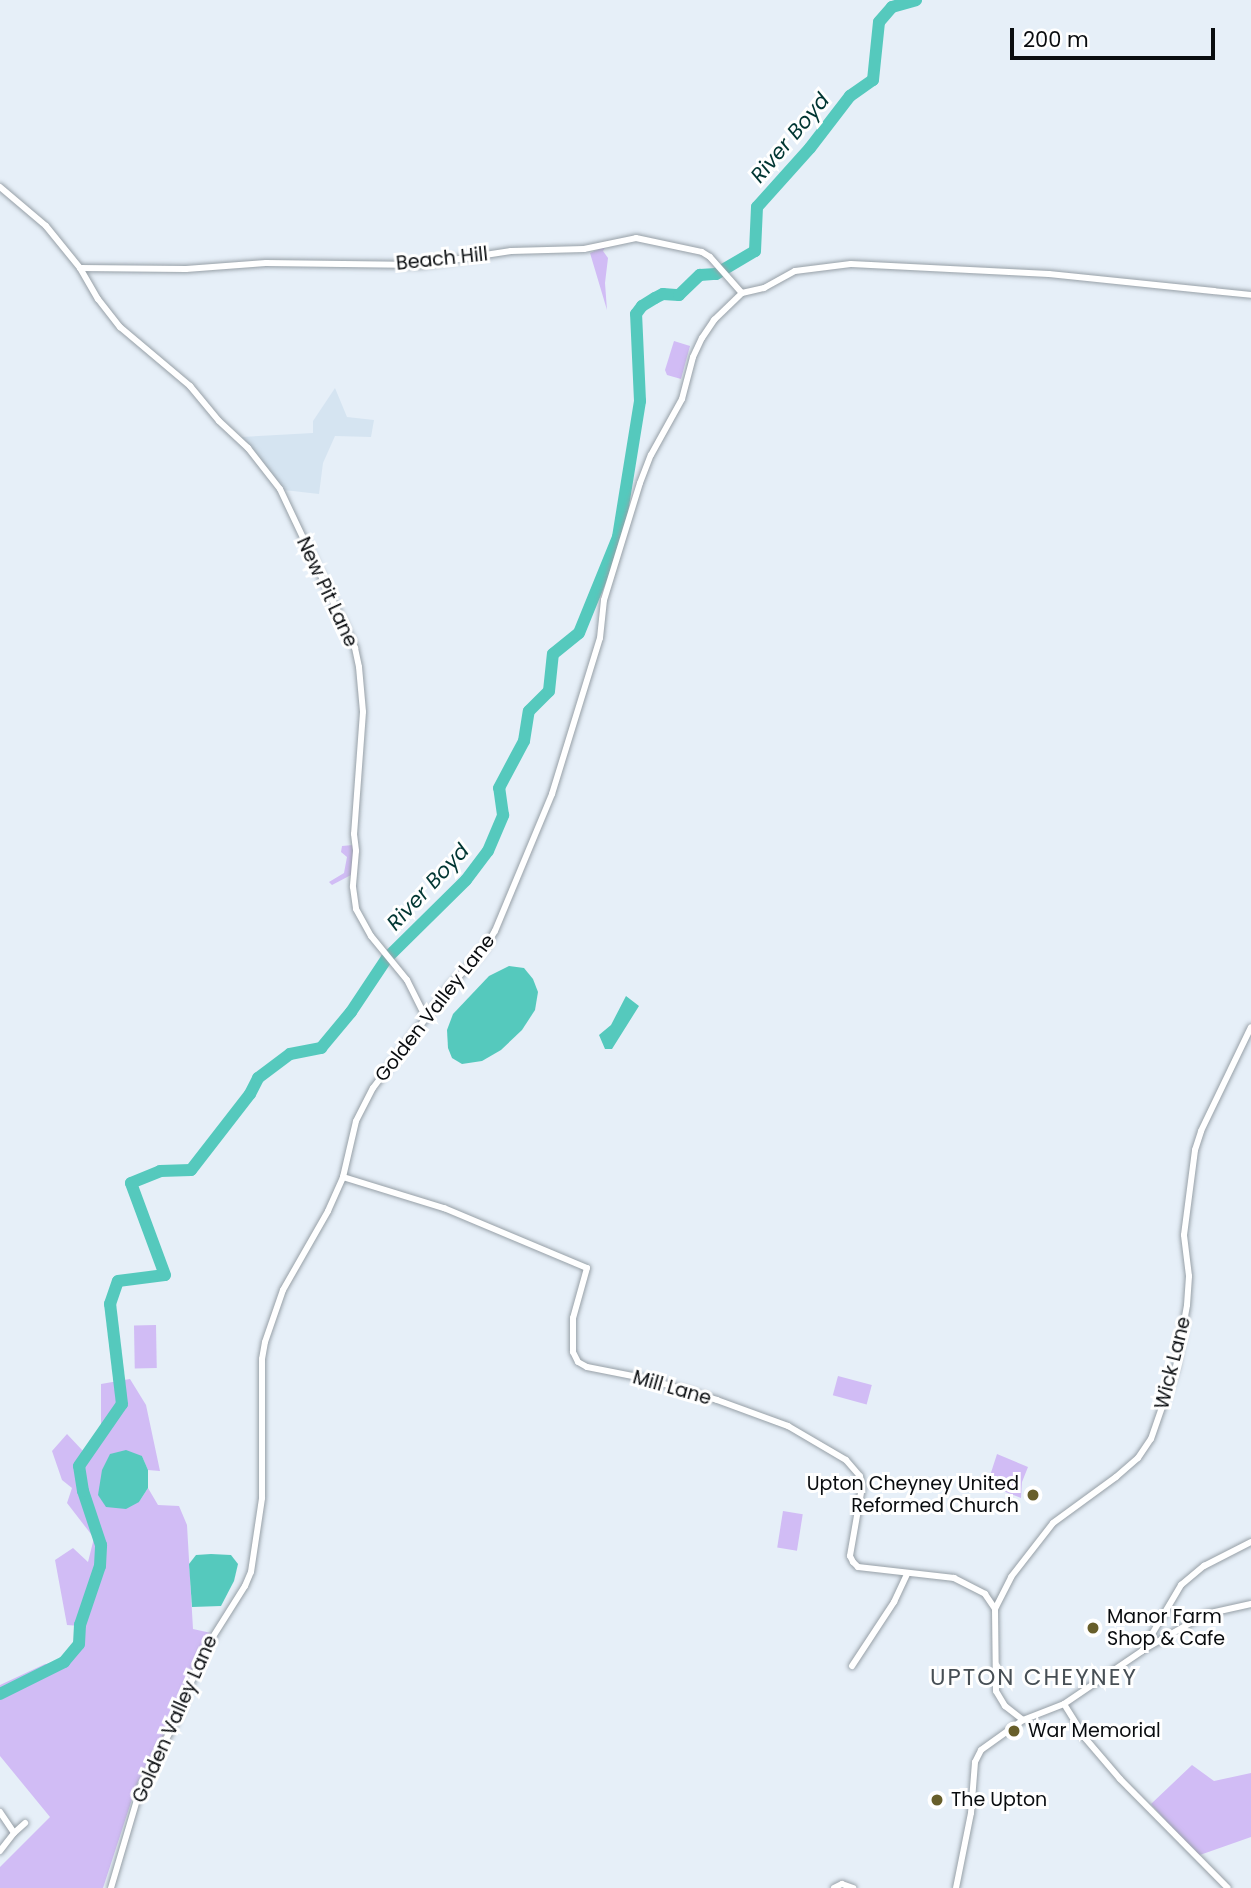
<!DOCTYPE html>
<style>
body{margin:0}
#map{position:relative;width:1251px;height:1888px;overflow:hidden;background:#e6eff8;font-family:Poppins,sans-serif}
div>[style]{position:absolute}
.built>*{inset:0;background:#d5e4f1}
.green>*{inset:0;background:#d1bcf5;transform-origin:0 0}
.water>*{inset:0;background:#55c9bd}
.river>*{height:12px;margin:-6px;padding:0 6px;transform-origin:6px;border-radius:6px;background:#55c9bd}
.roads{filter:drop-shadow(0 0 2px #97a0a7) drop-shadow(0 0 2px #97a0a7)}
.minor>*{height:6px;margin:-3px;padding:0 3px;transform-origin:3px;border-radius:3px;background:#fff}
.dots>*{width:19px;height:19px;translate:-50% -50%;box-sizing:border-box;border:4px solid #fff;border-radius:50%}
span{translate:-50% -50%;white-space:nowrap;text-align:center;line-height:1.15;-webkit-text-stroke:6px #fff;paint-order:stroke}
.street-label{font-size:19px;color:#090c0f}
.poi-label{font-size:19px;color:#090c0f}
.right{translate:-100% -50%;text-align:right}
.left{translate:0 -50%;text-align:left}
.water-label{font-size:21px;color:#003632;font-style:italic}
.quarter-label{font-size:23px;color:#474f55;letter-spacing:2px}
.scale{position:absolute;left:1010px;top:28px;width:205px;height:32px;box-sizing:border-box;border:4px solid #090c0f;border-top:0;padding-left:9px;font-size:21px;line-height:24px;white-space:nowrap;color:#090c0f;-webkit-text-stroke:5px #fff;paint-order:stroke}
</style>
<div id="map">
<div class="built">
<i style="clip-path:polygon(335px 388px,347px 417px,374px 420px,371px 437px,335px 436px,323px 463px,319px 494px,284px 490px,241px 437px,313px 433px,313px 421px)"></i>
</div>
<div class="green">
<i style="clip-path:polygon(606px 246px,603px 251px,608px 258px,605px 283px,607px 310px,590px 253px)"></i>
<i style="clip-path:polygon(674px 341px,690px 346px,681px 379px,667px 375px,665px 370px)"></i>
<i style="clip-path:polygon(353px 845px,355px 856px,351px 875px,332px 885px,329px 882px,344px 873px,347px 857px,341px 852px,342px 846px)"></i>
<i style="left:156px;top:1325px;width:43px;height:22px;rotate:89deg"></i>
<i style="left:838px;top:1376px;width:35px;height:20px;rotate:15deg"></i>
<i style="clip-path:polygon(130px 1379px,146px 1405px,160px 1471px,148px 1470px,142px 1456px,139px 1502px,148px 1488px,158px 1505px,179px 1506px,187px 1525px,193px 1629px,211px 1633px,170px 1724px,137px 1784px,103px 1888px,0 1888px,0 1867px,50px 1817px,0 1756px,0 1685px,45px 1664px,64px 1662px,79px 1644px,80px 1626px,67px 1625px,55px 1560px,73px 1548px,88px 1562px,94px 1538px,67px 1503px,72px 1488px,62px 1480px,52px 1451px,67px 1434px,83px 1451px,101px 1425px,101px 1384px)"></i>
<i style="clip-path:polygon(997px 1454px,1028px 1467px,1022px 1482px,1021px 1498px,987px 1485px)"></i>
<i style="left:783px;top:1511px;width:20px;height:37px;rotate:9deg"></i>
<i style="clip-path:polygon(1192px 1765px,1214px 1781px,1251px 1773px,1251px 1837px,1197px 1856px,1151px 1804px)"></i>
</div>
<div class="water">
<i style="clip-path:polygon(509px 966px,524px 968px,533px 979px,538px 992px,535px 1010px,522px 1030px,501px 1050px,482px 1061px,462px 1064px,452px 1058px,448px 1048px,447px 1030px,453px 1014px,489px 976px)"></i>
<i style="clip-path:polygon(626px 996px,639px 1006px,612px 1049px,605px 1049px,599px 1035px,611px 1025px)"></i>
<i style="clip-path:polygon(126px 1450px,142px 1456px,148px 1470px,148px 1488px,139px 1502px,126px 1509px,106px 1507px,98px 1495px,102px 1470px,110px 1454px)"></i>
<i style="clip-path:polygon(211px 1554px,231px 1555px,238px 1564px,234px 1581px,221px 1606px,192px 1607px,189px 1564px,196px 1555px)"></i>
</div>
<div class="river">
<i style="left:0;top:1694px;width:72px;rotate:-26.6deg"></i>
<i style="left:64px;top:1662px;width:23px;rotate:-50deg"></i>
<i style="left:79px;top:1644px;width:19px;rotate:-87deg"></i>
<i style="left:80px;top:1625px;width:62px;rotate:-71.3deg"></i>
<i style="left:100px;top:1566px;width:21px;rotate:-87deg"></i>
<i style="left:101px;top:1545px;width:57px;rotate:-108.4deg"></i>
<i style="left:83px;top:1491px;width:25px;rotate:-99deg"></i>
<i style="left:79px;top:1466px;width:75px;rotate:-55.3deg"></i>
<i style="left:122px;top:1404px;width:101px;rotate:-96.8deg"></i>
<i style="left:110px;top:1304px;width:24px;rotate:-71deg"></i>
<i style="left:118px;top:1281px;width:47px;rotate:-7.3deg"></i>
<i style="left:165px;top:1275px;width:98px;rotate:-110.3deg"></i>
<i style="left:131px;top:1183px;width:31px;rotate:-22deg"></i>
<i style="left:160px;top:1171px;width:31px;rotate:-2deg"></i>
<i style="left:191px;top:1170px;width:96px;rotate:-52.2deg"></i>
<i style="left:250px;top:1094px;width:18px;rotate:-63deg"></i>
<i style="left:258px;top:1078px;width:40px;rotate:-37deg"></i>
<i style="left:290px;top:1054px;width:32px;rotate:-11deg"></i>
<i style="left:321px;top:1048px;width:47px;rotate:-50.2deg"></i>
<i style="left:351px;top:1012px;width:65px;rotate:-56.3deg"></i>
<i style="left:387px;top:958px;width:111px;rotate:-44.6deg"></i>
<i style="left:466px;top:880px;width:36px;rotate:-53deg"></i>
<i style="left:488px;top:851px;width:39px;rotate:-67deg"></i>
<i style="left:503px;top:815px;width:27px;rotate:-98deg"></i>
<i style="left:499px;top:788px;width:53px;rotate:-62deg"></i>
<i style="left:524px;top:741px;width:30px;rotate:-81deg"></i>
<i style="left:529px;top:711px;width:28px;rotate:-45deg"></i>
<i style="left:549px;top:691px;width:37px;rotate:-84deg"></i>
<i style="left:553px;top:654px;width:33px;rotate:-39deg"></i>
<i style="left:579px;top:633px;width:104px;rotate:-67.9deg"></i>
<i style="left:618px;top:537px;width:138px;rotate:-80.8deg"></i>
<i style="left:640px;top:401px;width:87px;rotate:-92.6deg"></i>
<i style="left:636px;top:314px;width:10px;rotate:-53deg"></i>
<i style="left:642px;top:306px;width:15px;rotate:-32deg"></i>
<i style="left:655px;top:298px;width:9px;rotate:-27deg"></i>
<i style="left:663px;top:294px;width:16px;rotate:4deg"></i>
<i style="left:679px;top:295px;width:29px;rotate:-44deg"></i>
<i style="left:700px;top:275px;width:16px;rotate:-4deg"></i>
<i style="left:716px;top:274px;width:45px;rotate:-30.5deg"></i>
<i style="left:755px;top:251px;width:44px;rotate:-87.4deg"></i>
<i style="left:757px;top:207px;width:79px;rotate:-48.1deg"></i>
<i style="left:810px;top:148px;width:66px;rotate:-52.4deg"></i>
<i style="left:850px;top:96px;width:28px;rotate:-35deg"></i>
<i style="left:873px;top:80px;width:58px;rotate:-84.1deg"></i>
<i style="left:879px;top:22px;width:20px;rotate:-49deg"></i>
<i style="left:892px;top:7px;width:25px;rotate:-16deg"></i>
</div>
<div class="roads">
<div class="minor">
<i style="left:0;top:187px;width:60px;rotate:40.3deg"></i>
<i style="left:46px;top:226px;width:54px;rotate:51deg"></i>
<i style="left:80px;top:268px;width:36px;rotate:60deg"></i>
<i style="left:98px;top:299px;width:36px;rotate:52deg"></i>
<i style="left:120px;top:327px;width:92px;rotate:40.1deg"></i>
<i style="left:190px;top:386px;width:45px;rotate:50.4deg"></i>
<i style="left:219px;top:421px;width:40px;rotate:43deg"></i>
<i style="left:248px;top:448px;width:52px;rotate:52deg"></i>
<i style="left:280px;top:489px;width:176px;rotate:64.7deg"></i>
<i style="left:355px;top:648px;width:19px;rotate:78deg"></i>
<i style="left:359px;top:667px;width:45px;rotate:84.9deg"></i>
<i style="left:363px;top:712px;width:122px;rotate:94.2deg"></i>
<i style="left:354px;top:834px;width:17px;rotate:83deg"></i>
<i style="left:356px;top:851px;width:36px;rotate:95deg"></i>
<i style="left:353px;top:887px;width:22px;rotate:82deg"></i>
<i style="left:356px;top:909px;width:31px;rotate:61deg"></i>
<i style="left:371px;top:936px;width:57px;rotate:50.7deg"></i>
<i style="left:407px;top:980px;width:42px;rotate:63.4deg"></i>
<i style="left:80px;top:268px;width:106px;rotate:0.5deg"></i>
<i style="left:186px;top:269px;width:80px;rotate:-4.3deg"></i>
<i style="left:266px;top:263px;width:154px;rotate:0.7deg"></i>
<i style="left:420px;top:265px;width:92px;rotate:-8.7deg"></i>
<i style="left:511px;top:251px;width:73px;rotate:-1.6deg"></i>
<i style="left:584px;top:249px;width:53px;rotate:-11.9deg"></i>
<i style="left:636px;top:238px;width:67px;rotate:12deg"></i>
<i style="left:702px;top:252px;width:9px;rotate:32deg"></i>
<i style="left:710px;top:257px;width:48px;rotate:48.4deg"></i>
<i style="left:742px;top:293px;width:23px;rotate:-13deg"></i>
<i style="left:764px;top:288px;width:35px;rotate:-29deg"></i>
<i style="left:795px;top:271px;width:56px;rotate:-7.1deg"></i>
<i style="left:851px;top:264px;width:198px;rotate:2.9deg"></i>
<i style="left:1049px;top:274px;width:203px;rotate:5.9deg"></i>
<i style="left:343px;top:1177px;width:106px;rotate:17.1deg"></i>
<i style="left:444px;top:1208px;width:155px;rotate:22.8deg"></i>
<i style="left:587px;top:1268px;width:52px;rotate:105.6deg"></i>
<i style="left:573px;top:1318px;width:34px;rotate:90deg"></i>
<i style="left:573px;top:1352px;width:11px;rotate:63deg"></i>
<i style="left:578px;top:1362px;width:10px;rotate:29deg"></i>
<i style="left:587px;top:1367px;width:62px;rotate:11.1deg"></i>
<i style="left:648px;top:1379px;width:72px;rotate:16.9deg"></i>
<i style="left:717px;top:1400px;width:76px;rotate:20.1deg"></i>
<i style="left:788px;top:1426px;width:67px;rotate:30.4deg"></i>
<i style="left:846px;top:1460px;width:21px;rotate:49deg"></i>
<i style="left:860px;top:1476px;width:11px;rotate:80deg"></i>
<i style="left:862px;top:1487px;width:70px;rotate:99.9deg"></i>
<i style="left:850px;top:1556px;width:7px;rotate:63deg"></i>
<i style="left:853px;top:1562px;width:7px;rotate:45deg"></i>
<i style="left:858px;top:1567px;width:97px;rotate:6.5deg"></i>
<i style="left:954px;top:1578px;width:35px;rotate:27deg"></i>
<i style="left:985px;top:1594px;width:18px;rotate:56deg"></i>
<i style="left:1143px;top:1650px;width:73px;rotate:-29.7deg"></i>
<i style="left:1206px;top:1614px;width:46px;rotate:-12.5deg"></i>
<i style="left:852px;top:1666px;width:77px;rotate:-56.7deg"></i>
<i style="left:894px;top:1602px;width:31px;rotate:-65deg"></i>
<i style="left:1064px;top:1704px;width:40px;rotate:58deg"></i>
<i style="left:1085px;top:1738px;width:54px;rotate:49.5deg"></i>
<i style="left:1120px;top:1779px;width:153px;rotate:45.3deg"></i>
<i style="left:1023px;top:1720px;width:23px;rotate:-142deg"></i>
<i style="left:1005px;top:1706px;width:17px;rotate:-121deg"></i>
<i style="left:996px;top:1691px;width:82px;rotate:-90.7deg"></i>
<i style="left:995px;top:1609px;width:36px;rotate:-63deg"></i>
<i style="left:1011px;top:1577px;width:68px;rotate:-52.1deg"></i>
<i style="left:1053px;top:1523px;width:78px;rotate:-36.1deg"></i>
<i style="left:1116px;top:1477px;width:29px;rotate:-41deg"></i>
<i style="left:1138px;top:1458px;width:23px;rotate:-56deg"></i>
<i style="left:1151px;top:1439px;width:76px;rotate:-70.9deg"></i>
<i style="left:1176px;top:1367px;width:63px;rotate:-79.9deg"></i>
<i style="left:1187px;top:1305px;width:29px;rotate:-86deg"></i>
<i style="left:1189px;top:1276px;width:41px;rotate:-97deg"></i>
<i style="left:1184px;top:1235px;width:86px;rotate:-82.6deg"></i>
<i style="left:1195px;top:1150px;width:20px;rotate:-72deg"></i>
<i style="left:1201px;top:1131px;width:115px;rotate:-64.3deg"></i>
<i style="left:0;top:1812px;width:25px;rotate:56deg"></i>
<i style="left:14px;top:1833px;width:23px;rotate:128deg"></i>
<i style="left:14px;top:1833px;width:15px;rotate:-42deg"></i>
<i style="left:111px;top:1888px;width:106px;rotate:-73.6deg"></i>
<i style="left:141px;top:1786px;width:68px;rotate:-61.9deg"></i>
<i style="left:173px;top:1726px;width:81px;rotate:-67.5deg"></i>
<i style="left:204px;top:1651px;width:77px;rotate:-57.8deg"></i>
<i style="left:245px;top:1586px;width:15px;rotate:-67deg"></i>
<i style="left:251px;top:1572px;width:75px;rotate:-81.5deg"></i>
<i style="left:262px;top:1498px;width:139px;rotate:-90deg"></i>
<i style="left:262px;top:1359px;width:17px;rotate:-80deg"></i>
<i style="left:265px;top:1342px;width:55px;rotate:-70.9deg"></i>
<i style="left:283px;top:1290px;width:91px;rotate:-60.3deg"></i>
<i style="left:328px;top:1211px;width:37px;rotate:-66deg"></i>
<i style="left:343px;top:1177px;width:57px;rotate:-76.9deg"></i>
<i style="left:356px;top:1121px;width:37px;rotate:-63deg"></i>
<i style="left:373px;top:1088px;width:129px;rotate:-52.9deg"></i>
<i style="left:451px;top:985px;width:50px;rotate:-47.4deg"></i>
<i style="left:485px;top:948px;width:20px;rotate:-60deg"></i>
<i style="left:495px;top:931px;width:148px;rotate:-67.4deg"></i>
<i style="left:552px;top:794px;width:163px;rotate:-72.9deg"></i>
<i style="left:600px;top:638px;width:38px;rotate:-84deg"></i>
<i style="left:604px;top:600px;width:122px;rotate:-72.9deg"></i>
<i style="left:640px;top:483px;width:30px;rotate:-69deg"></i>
<i style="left:651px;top:455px;width:64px;rotate:-61deg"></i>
<i style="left:682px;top:399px;width:43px;rotate:-75.3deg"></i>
<i style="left:693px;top:357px;width:21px;rotate:-65deg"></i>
<i style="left:702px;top:338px;width:22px;rotate:-56deg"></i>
<i style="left:714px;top:320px;width:39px;rotate:-44deg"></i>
<i style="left:834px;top:1888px;width:9px;rotate:-27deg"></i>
<i style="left:842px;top:1884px;width:12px;rotate:20deg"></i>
<i style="left:956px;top:1888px;width:76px;rotate:-78.7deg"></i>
<i style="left:971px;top:1813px;width:51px;rotate:-85.5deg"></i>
<i style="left:975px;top:1762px;width:13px;rotate:-63deg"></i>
<i style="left:981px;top:1750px;width:52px;rotate:-35.5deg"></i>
<i style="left:1023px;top:1720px;width:44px;rotate:-21.3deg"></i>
<i style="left:1064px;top:1704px;width:94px;rotate:-34.2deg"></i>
<i style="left:1142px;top:1651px;width:77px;rotate:-59.4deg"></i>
<i style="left:1181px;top:1585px;width:30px;rotate:-40deg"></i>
<i style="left:1204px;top:1566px;width:53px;rotate:-27.1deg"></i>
</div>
</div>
<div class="dots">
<i style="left:1033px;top:1495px;background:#675e2a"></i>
<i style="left:1093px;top:1628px;background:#675e2a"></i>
<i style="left:1014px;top:1731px;background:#675e2a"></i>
<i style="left:937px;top:1800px;background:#675e2a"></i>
</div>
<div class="street-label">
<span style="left:442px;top:259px;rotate:-6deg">Beach Hill</span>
<span style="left:327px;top:592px;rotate:65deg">New Pit Lane</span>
<span style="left:435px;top:1008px;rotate:-52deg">Golden Valley Lane</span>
<span style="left:1173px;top:1363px;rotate:-76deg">Wick Lane</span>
<span style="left:672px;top:1388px;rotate:16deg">Mill Lane</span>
<span style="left:175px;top:1719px;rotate:-66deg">Golden Valley Lane</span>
</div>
<div class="poi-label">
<span class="right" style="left:1019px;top:1495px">Upton Cheyney United<br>Reformed Church</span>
<span class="left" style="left:1107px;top:1628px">Manor Farm<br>Shop &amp; Cafe</span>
<span class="left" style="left:1028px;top:1731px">War Memorial</span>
<span class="left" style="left:951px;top:1800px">The Upton</span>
</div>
<div class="water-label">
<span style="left:790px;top:138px;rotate:-50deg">River Boyd</span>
<span style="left:428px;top:887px;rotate:-47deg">River Boyd</span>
</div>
<div class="quarter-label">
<span style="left:1034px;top:1677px">UPTON CHEYNEY</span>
</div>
<div class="scale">200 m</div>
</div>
